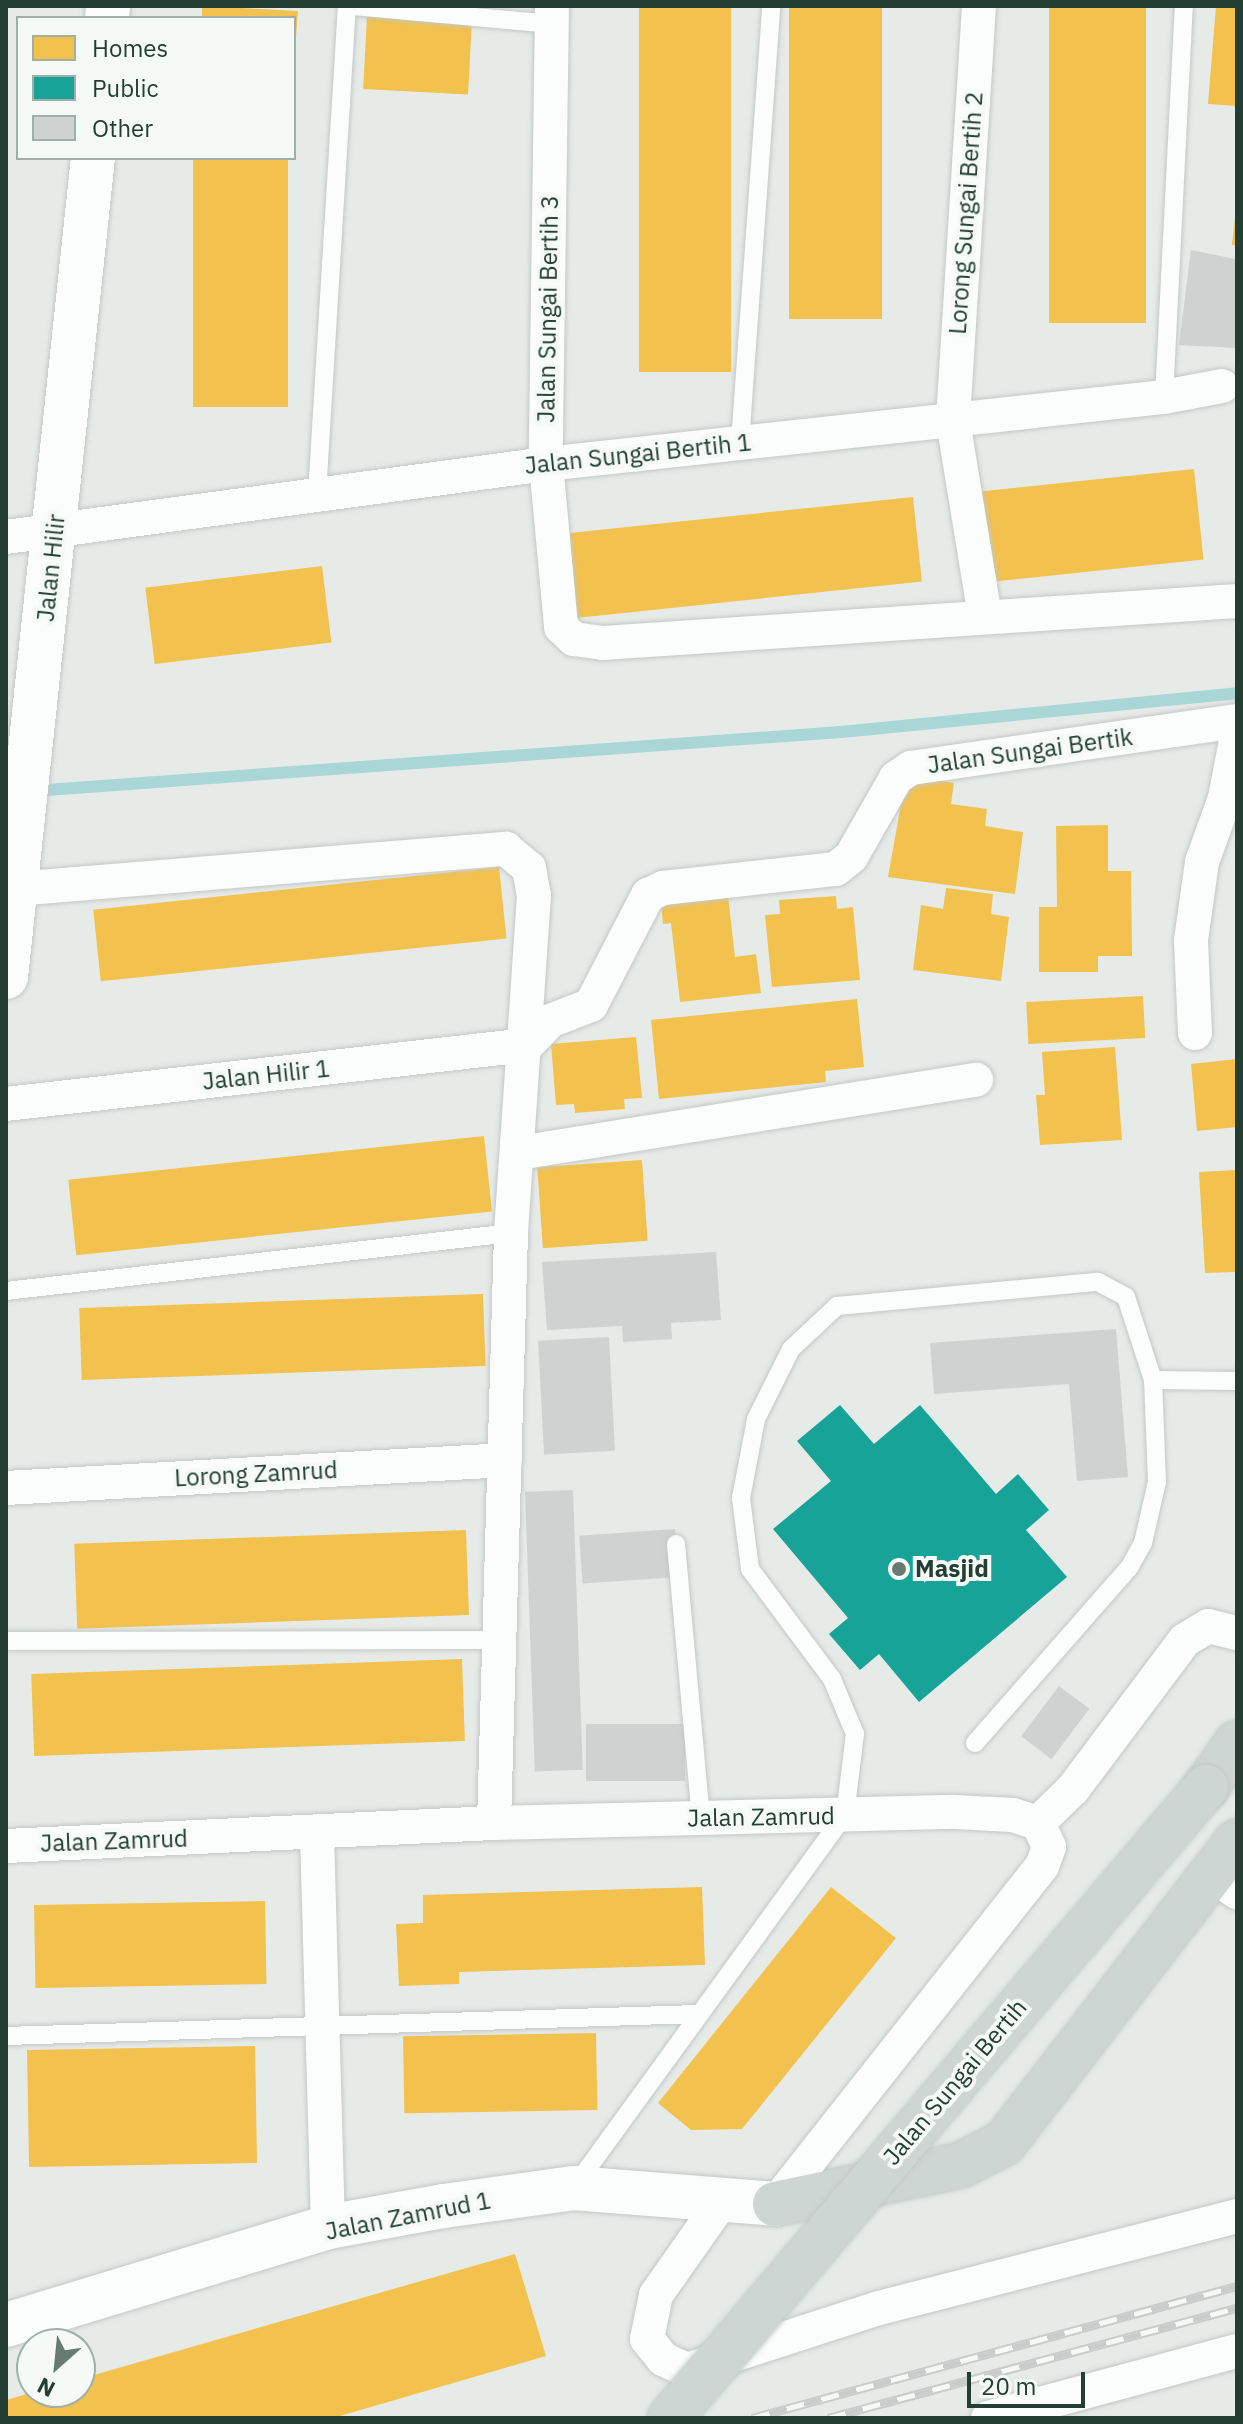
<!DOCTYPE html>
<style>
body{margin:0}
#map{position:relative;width:1243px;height:2424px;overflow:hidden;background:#e6ebe8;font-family:"IBM Plex Sans",sans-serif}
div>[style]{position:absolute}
.homes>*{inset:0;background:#f2c14e;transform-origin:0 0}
.public>*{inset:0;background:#17a398}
.stream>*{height:12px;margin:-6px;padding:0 6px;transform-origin:6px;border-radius:6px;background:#a9d6d7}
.building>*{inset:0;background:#ced2d0;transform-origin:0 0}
.roads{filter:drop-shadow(0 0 2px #c3c8c5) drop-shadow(0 0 2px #c3c8c5)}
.service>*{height:18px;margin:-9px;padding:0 9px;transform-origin:9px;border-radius:9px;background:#fbfcfc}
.minor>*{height:34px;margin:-17px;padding:0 17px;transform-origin:17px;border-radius:17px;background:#fbfcfc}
.tertiary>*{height:44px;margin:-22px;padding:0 22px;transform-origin:22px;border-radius:22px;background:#fbfcfc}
.primary>*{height:44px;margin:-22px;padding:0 22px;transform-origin:22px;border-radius:22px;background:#ced6d3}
.rail>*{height:9px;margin-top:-4.5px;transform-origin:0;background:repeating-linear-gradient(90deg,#f5faf7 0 18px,#c8ccca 0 36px);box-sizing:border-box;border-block:2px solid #c8ccca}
.bridges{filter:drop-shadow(0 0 2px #c2cac7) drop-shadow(0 0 2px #c2cac7)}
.primary-bridge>*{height:44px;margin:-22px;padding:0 22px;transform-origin:22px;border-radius:22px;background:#ced6d3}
.dots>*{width:22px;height:22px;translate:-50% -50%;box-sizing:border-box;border:4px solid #f5faf7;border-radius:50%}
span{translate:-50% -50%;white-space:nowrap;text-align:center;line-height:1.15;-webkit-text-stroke:8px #f5faf7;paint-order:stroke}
.street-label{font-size:24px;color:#243e34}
.poi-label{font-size:24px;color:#243e34;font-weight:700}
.left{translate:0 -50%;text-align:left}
.frame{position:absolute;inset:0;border:8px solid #243e34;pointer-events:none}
.legend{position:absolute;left:16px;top:16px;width:280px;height:144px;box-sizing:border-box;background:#f5faf7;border:2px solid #a1afa9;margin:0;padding:10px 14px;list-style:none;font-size:24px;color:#243e34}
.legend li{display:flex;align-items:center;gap:16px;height:40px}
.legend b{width:40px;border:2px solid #a1afa9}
.north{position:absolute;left:16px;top:2328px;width:80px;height:80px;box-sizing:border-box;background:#f5faf7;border:2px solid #a1afa9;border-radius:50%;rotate:207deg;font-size:22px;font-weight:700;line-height:32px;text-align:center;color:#243e34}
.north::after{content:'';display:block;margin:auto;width:28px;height:36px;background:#687b73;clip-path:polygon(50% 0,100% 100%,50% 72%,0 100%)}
.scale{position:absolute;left:967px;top:2372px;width:118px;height:36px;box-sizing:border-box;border:4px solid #243e34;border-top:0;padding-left:10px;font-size:24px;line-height:28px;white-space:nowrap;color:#243e34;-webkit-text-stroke:6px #f5faf7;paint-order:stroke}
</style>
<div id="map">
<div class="homes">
<i style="clip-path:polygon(202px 6px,298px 11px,296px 37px,294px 18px,202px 18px)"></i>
<i style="left:639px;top:6px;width:92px;height:366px"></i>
<i style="left:789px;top:6px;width:93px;height:313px"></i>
<i style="left:1049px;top:6px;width:97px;height:317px"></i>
<i style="clip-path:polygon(1216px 6px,1237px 6px,1237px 106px,1208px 104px)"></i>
<i style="left:367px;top:16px;width:105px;height:73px;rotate:3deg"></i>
<i style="left:193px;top:158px;width:95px;height:249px"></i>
<i style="clip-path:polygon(1235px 218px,1237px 218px,1237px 245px,1232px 245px)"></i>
<i style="left:1194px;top:469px;width:91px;height:215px;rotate:84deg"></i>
<i style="left:913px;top:497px;width:85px;height:355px;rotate:84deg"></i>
<i style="left:322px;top:566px;width:77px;height:178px;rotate:83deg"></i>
<i style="clip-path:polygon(906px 776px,954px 783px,951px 804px,987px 809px,985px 826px,1023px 832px,1015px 894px,888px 877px)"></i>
<i style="clip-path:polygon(1108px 825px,1108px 871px,1131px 871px,1132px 956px,1098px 956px,1098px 972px,1039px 972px,1039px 907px,1057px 907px,1056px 826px)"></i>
<i style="left:499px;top:867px;width:72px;height:408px;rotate:84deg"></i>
<i style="clip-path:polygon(727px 887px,735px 957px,756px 954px,761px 993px,680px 1002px,671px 923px,663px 924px,660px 894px)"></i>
<i style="clip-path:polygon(946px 888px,993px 894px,991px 914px,1009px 917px,1001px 981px,913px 970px,921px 905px,943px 909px)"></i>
<i style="clip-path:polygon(836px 896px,837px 909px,853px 907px,860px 980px,772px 987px,765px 915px,780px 914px,779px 900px)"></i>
<i style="left:1143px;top:996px;width:42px;height:117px;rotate:87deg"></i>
<i style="clip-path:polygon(857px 999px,864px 1067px,825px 1071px,826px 1082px,659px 1099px,651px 1020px)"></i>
<i style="clip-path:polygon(636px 1037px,642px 1098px,624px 1099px,625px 1109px,575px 1113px,574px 1104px,556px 1105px,551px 1044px)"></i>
<i style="clip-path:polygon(1115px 1047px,1122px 1140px,1040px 1145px,1036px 1095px,1045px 1095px,1042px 1052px)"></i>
<i style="clip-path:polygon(1237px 1059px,1237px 1127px,1197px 1131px,1191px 1064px)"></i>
<i style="left:484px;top:1136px;width:76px;height:418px;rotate:84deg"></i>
<i style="left:642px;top:1160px;width:81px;height:105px;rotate:86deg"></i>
<i style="clip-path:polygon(1237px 1170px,1237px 1272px,1205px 1273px,1199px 1172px)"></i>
<i style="left:483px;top:1294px;width:72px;height:404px;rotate:88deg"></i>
<i style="left:466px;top:1530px;width:85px;height:392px;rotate:88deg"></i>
<i style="left:462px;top:1659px;width:82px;height:431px;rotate:88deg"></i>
<i style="clip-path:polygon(702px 1887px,705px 1965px,459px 1972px,459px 1984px,399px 1986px,396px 1924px,423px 1923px,423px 1895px)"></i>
<i style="clip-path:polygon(831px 1887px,896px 1938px,742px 2129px,691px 2130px,658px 2103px)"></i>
<i style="left:265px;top:1901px;width:83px;height:231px;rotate:89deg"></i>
<i style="left:596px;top:2033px;width:77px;height:193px;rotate:89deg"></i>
<i style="left:255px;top:2046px;width:117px;height:228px;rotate:89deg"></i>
<i style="clip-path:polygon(515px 2254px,546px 2356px,333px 2418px,6px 2418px,6px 2400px,34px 2392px,80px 2392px,80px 2379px)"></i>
</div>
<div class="public">
<i style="clip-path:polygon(840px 1405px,874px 1444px,920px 1405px,996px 1494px,1018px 1474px,1049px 1510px,1026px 1530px,1067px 1577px,919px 1702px,879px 1654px,860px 1670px,829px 1634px,848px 1618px,773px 1529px,831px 1481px,797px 1441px)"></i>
</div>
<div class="stream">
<i style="left:33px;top:791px;width:810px;rotate:-4.18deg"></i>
<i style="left:841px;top:732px;width:398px;rotate:-5.6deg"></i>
</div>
<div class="building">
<i style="clip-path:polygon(1191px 250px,1236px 259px,1237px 348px,1179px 345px)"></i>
<i style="clip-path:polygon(716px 1252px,721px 1320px,671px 1323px,672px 1339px,623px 1342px,622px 1326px,547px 1330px,542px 1262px)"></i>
<i style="clip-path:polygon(1116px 1329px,1128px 1477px,1077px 1481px,1069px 1384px,934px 1394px,930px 1343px)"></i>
<i style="left:609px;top:1337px;width:114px;height:71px;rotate:87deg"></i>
<i style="left:573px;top:1490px;width:280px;height:48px;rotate:88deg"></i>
<i style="left:675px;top:1529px;width:48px;height:96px;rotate:86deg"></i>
<i style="left:1059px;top:1686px;width:38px;height:63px;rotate:37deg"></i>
<i style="left:685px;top:1724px;width:57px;height:99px;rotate:90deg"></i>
</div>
<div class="roads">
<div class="service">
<i style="left:354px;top:6px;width:198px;rotate:5.2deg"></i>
<i style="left:1164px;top:397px;width:392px;rotate:-87.1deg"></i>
<i style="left:740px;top:443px;width:438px;rotate:-85.9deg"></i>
<i style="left:317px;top:494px;width:489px;rotate:-86.5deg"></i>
<i style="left:6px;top:1291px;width:508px;rotate:-6.55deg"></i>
<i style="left:676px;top:1544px;width:275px;rotate:84.8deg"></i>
<i style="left:6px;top:1641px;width:494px;rotate:-0.1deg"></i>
<i style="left:975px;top:1743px;width:233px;rotate:-48.7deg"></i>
<i style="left:1129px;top:1568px;width:29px;rotate:-61deg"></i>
<i style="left:1143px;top:1543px;width:63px;rotate:-77.1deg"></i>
<i style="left:1157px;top:1482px;width:102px;rotate:-92.2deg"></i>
<i style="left:6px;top:2036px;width:694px;rotate:-1.82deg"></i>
<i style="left:575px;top:2186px;width:459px;rotate:-54deg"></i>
<i style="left:845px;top:1815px;width:82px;rotate:-83deg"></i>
<i style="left:855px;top:1734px;width:60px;rotate:-112.7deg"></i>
<i style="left:832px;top:1679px;width:137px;rotate:-126.7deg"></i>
<i style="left:750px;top:1569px;width:72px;rotate:-97.2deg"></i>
<i style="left:741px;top:1498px;width:80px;rotate:-79.2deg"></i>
<i style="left:756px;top:1419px;width:78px;rotate:-63.4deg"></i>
<i style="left:791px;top:1349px;width:63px;rotate:-43.1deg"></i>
<i style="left:837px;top:1306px;width:262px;rotate:-5.3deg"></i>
<i style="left:1098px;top:1282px;width:32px;rotate:28deg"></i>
<i style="left:1126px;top:1297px;width:87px;rotate:72deg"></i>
<i style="left:1153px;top:1380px;width:84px;rotate:0.7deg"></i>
</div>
<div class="minor">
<i style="left:552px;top:6px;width:458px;rotate:90.8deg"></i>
<i style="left:546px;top:464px;width:164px;rotate:84.7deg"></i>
<i style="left:561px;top:627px;width:18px;rotate:43deg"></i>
<i style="left:574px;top:639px;width:29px;rotate:8deg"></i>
<i style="left:603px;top:643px;width:635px;rotate:-3.79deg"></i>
<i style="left:979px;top:6px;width:416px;rotate:93.6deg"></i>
<i style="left:953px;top:421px;width:198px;rotate:80.7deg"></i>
<i style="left:6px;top:537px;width:545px;rotate:-7.7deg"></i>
<i style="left:546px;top:464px;width:622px;rotate:-6.19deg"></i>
<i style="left:1164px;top:397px;width:59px;rotate:-10.7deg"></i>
<i style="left:15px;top:889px;width:493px;rotate:-4.7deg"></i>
<i style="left:506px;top:849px;width:30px;rotate:40deg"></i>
<i style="left:529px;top:868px;width:27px;rotate:80deg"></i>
<i style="left:534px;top:895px;width:339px;rotate:93.9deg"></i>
<i style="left:511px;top:1233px;width:590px;rotate:91.65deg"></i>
<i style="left:1195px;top:1033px;width:93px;rotate:-92.5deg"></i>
<i style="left:1191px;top:940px;width:79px;rotate:-82deg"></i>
<i style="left:1202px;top:862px;width:68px;rotate:-70.2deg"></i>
<i style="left:1225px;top:798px;width:64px;rotate:-79.2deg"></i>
<i style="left:527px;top:1045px;width:33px;rotate:-46deg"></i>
<i style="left:550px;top:1021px;width:44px;rotate:-21.3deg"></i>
<i style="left:591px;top:1005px;width:124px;rotate:-62.6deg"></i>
<i style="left:648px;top:895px;width:17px;rotate:-25deg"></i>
<i style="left:663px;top:888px;width:174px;rotate:-6.3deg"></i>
<i style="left:836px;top:869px;width:19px;rotate:-39deg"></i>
<i style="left:851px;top:857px;width:91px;rotate:-60.3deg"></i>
<i style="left:896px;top:778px;width:18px;rotate:-34deg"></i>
<i style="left:911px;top:768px;width:329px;rotate:-8.2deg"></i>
<i style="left:6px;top:1104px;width:524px;rotate:-6.46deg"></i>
<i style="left:518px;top:1153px;width:464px;rotate:-9.1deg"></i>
<i style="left:6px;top:1488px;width:500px;rotate:-3.2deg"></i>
<i style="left:1038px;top:1823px;width:49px;rotate:-44.2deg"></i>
<i style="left:1073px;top:1789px;width:186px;rotate:-53.1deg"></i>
<i style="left:1185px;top:1640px;width:27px;rotate:-31deg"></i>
<i style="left:1208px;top:1626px;width:30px;rotate:14deg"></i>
<i style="left:317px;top:1833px;width:394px;rotate:88.4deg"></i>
<i style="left:6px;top:1846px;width:489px;rotate:-2.7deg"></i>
<i style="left:494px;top:1823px;width:461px;rotate:-1.4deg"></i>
<i style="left:955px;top:1812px;width:58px;rotate:3deg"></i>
<i style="left:1013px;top:1815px;width:26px;rotate:18deg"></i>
<i style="left:1038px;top:1823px;width:26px;rotate:65deg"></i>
<i style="left:1049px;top:1847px;width:20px;rotate:110deg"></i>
<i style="left:1042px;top:1866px;width:431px;rotate:128.3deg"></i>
<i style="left:1211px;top:1874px;width:32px;rotate:35deg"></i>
<i style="left:722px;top:2201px;width:115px;rotate:125.1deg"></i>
<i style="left:656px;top:2295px;width:45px;rotate:101.6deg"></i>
<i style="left:647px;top:2339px;width:26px;rotate:51deg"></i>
<i style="left:663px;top:2359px;width:26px;rotate:25deg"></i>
<i style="left:687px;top:2370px;width:202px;rotate:-17.9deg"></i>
<i style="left:879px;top:2308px;width:370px;rotate:-14.4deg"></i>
<i style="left:988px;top:2418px;width:258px;rotate:-15.1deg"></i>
</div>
<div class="tertiary">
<i style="left:107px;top:18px;width:12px;rotate:-85deg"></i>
<i style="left:6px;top:977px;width:824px;rotate:-83.94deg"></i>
<i style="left:6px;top:2325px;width:337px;rotate:-16.9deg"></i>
<i style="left:328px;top:2227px;width:118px;rotate:-10.3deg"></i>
<i style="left:444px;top:2206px;width:130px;rotate:-7.9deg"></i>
<i style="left:573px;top:2188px;width:203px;rotate:4.5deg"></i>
</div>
<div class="primary">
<i style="left:1206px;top:1787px;width:54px;rotate:-54.8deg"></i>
<i style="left:775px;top:2204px;width:190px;rotate:-11.8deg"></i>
<i style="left:961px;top:2165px;width:48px;rotate:-27.1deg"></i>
<i style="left:1004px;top:2143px;width:381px;rotate:-52.3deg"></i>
</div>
</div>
<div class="rail">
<i style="left:752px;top:2418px;width:503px;rotate:-15.23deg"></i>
<i style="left:828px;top:2418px;width:424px;rotate:-15.1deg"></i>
</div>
<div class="bridges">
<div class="primary-bridge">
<i style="left:670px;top:2418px;width:828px;rotate:-49.65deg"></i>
</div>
</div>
<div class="dots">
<i style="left:899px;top:1569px;background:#687b73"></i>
</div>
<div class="street-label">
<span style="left:966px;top:213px;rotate:-86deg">Lorong Sungai Bertih 2</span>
<span style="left:548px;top:309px;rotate:-89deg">Jalan Sungai Bertih 3</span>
<span style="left:638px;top:454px;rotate:-6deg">Jalan Sungai Bertih 1</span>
<span style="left:51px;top:568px;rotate:-84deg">Jalan Hilir</span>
<span style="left:1030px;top:751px;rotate:-8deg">Jalan Sungai Bertik</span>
<span style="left:266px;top:1075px;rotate:-6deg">Jalan Hilir 1</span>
<span style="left:256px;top:1474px;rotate:-3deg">Lorong Zamrud</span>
<span style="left:761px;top:1817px;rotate:-1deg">Jalan Zamrud</span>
<span style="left:114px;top:1841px;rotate:-2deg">Jalan Zamrud</span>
<span style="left:955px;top:2082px;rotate:-50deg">Jalan Sungai Bertih</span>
<span style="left:408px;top:2216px;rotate:-11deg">Jalan Zamrud 1</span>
</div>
<div class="poi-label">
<span class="left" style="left:915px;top:1569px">Masjid</span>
</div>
<div class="frame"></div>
<ul class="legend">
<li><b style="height:22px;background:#f2c14e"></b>Homes</li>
<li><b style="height:22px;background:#17a398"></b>Public</li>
<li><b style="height:22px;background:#ced2d0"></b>Other</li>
</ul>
<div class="north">N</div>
<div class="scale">20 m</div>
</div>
